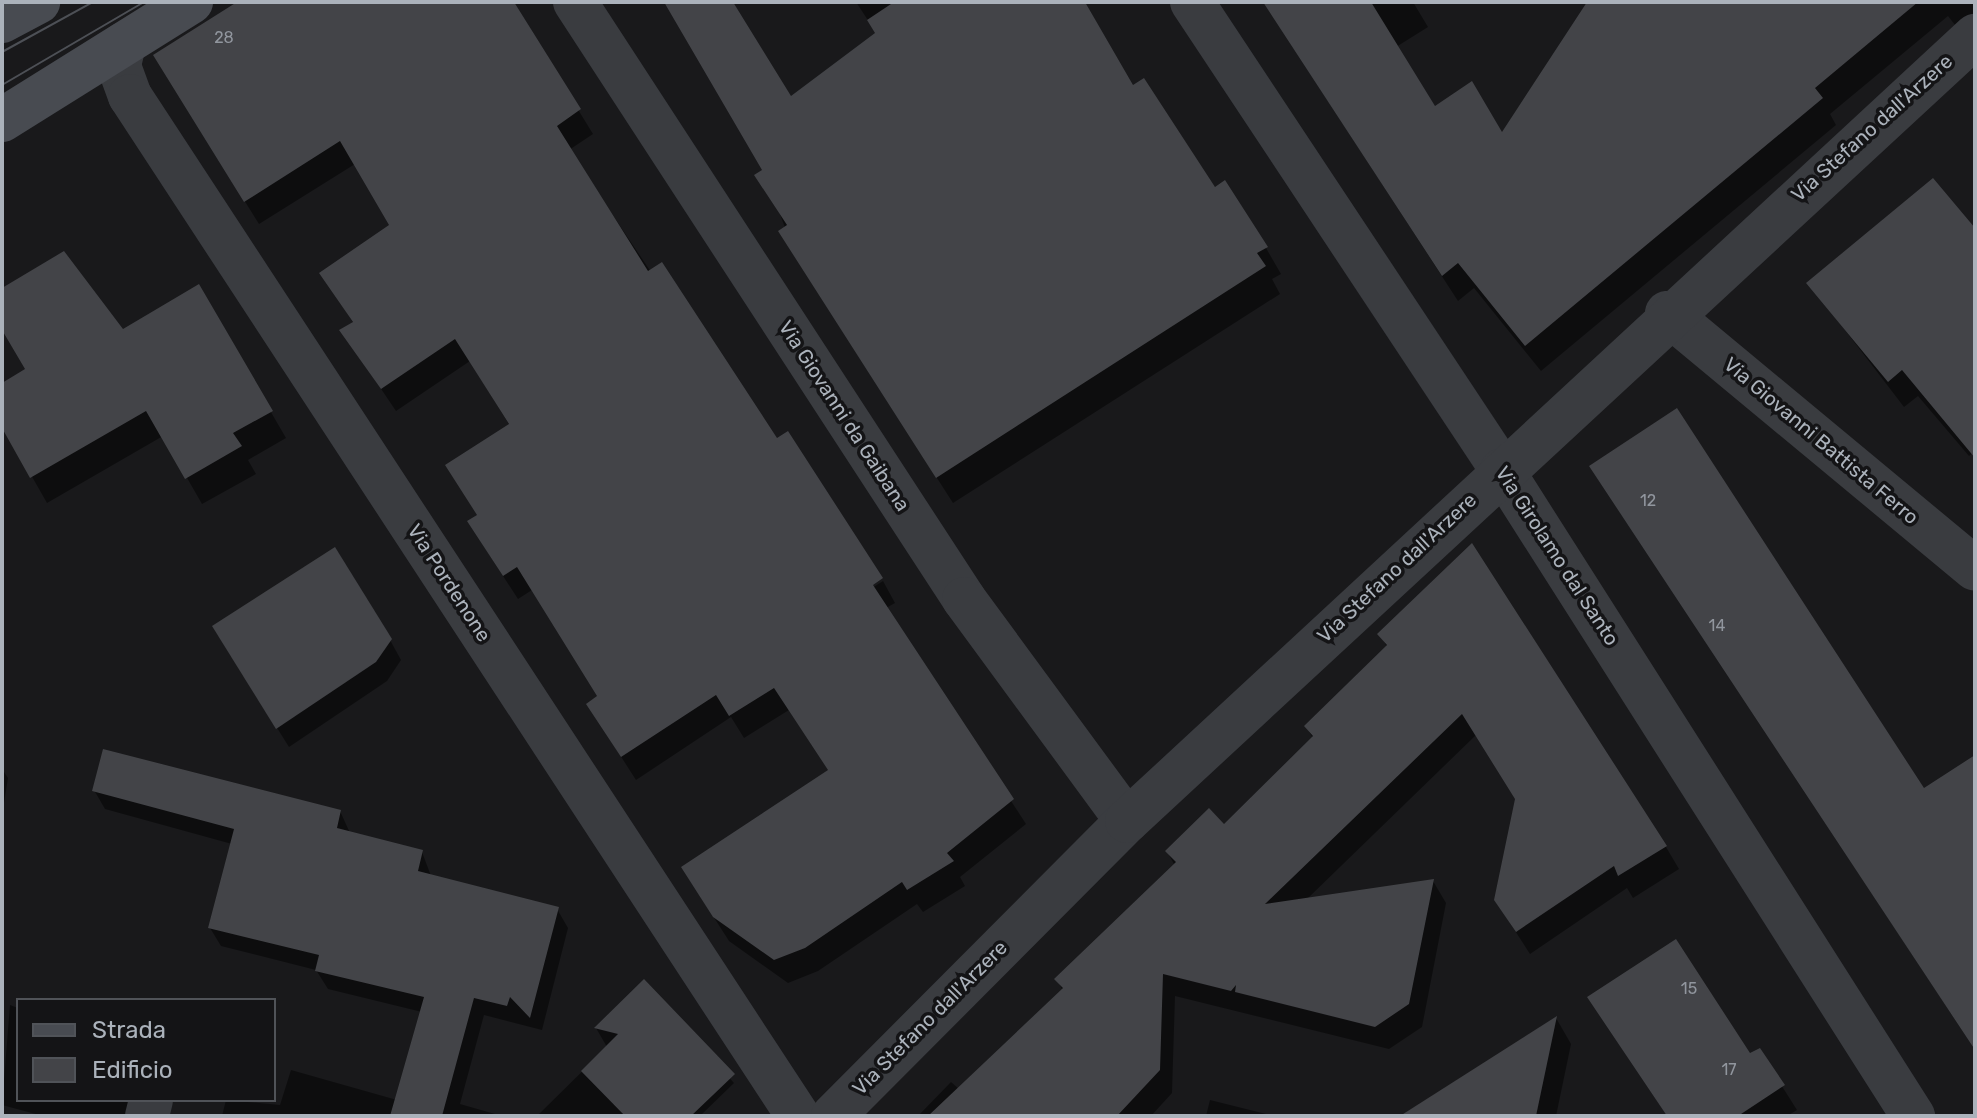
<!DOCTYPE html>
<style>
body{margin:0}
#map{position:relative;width:1977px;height:1118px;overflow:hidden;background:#19191b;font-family:Rubik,sans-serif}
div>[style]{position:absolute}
.shadow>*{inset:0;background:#0007}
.building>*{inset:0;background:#434448}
.street>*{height:44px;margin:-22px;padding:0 22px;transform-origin:22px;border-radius:22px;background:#3a3c40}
.secondary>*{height:44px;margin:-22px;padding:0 22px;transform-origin:22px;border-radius:22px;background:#484b51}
.tram>*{height:2px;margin:-1px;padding:0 1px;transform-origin:1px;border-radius:1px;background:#4d5056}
span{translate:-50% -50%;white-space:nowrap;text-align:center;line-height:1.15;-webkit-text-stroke:7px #141416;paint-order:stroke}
.number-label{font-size:16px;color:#91969e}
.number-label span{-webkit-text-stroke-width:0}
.street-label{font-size:20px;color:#abb2bb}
.frame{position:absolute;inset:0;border:4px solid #abb2bb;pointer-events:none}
.legend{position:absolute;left:16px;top:998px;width:260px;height:104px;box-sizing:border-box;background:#141416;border:2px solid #505358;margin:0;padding:10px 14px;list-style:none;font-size:24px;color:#abb2bb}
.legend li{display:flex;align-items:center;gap:16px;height:40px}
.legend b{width:40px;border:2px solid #505358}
</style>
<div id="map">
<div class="shadow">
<i style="clip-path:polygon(244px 2px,512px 2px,593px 134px,569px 150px,866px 592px,883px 581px,895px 603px,886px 608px,1026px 824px,960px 877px,965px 886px,923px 912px,917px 904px,818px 971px,788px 983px,729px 941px,697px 891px,830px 772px,789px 710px,744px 738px,731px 717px,636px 780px,588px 705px,599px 697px,532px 590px,518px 599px,483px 545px,478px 516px,510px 426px,470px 361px,396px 411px,342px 331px,354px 324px,322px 273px,392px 226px,355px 164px,259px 224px,169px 79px)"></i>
<i style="clip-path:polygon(703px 2px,731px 2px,791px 99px,877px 34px,856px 2px,1085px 2px,1132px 88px,1266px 248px,1281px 274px,1272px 279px,1280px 294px,953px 503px,796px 258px)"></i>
<i style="clip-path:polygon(1264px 2px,1413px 2px,1428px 27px,1396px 47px,1435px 108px,1502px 136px,1590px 2px,1975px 2px,1975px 16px,1959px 30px,1948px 16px,1830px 114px,1836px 125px,1541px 371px,1474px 288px,1458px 301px)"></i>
<i style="clip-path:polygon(1975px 232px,1975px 451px,1969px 456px,1918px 396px,1904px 407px,1809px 283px)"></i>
<i style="clip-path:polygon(198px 287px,286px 438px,248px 460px,256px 474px,202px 504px,163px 436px,47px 503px,2px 424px,2px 385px,27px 370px,2px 327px,2px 290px,122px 331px)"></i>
<i style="clip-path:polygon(1592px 467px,1923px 790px,1975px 758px,1975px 1050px)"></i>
<i style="clip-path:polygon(1380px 634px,1666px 847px,1679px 869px,1633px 898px,1627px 888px,1530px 954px,1510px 923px,1517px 800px,1476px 735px,1306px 900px,1433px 881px,1446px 903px,1422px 1027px,1389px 1049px,1175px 996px,1172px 1093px,1151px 1116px,918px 1116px,951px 1082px,959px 1089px,1063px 991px,1057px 979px,1175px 866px,1167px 851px,1224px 827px,1313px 738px,1306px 727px,1387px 647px)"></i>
<i style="clip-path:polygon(390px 640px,401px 660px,387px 681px,289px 747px,226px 646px)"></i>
<i style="clip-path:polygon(2px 769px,8px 778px,2px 815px)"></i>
<i style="clip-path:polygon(94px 790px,340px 811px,350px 833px,422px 852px,431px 876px,557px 909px,568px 928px,542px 1030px,484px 1015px,460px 1104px,502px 1116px,222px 1116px,226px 1100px,280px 1105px,291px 1070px,397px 1100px,422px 1012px,328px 989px,316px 970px,221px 946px,210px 928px,232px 844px,105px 809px)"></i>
<i style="clip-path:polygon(644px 982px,734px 1083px,700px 1116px,537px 1116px,607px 1047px,596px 1028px)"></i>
<i style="clip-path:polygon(1589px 997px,1749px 1056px,1759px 1050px,1797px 1110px,1787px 1116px,1667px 1116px)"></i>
<i style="clip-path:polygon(10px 1005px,18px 1008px,18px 1100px,133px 1100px,129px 1116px,43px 1116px,2px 1105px)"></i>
<i style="clip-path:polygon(1556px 1018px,1571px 1044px,1556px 1116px,1435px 1116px)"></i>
<i style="clip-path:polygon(1210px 1100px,1274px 1116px,1206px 1116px)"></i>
</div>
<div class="building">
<i style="clip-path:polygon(237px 2px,514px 2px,581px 109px,557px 126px,648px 271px,662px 262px,777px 438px,788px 431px,883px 578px,873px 585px,1014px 799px,947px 853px,954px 861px,907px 890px,902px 882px,805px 948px,774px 960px,713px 917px,681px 867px,828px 770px,774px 688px,729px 716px,716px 695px,621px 757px,586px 704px,597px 696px,517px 567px,503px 576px,467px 521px,477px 515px,445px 465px,509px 424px,455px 339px,381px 389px,339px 330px,353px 322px,319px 273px,389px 225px,340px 141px,244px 202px,153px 55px)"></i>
<i style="clip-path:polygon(664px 2px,733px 2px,791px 96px,875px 33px,867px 20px,894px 2px,1085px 2px,1133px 85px,1144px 78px,1215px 187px,1225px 180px,1268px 247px,1257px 253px,1266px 266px,936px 478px,778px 231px,787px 225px,754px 175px,762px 170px)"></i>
<i style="clip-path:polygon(1263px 2px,1371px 2px,1435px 106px,1472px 81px,1502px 132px,1587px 2px,1918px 2px,1815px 88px,1823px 98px,1525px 346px,1458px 263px,1442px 276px)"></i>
<i style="clip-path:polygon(1933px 178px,1975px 228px,1975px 458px,1902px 370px,1888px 382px,1806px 283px)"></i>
<i style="clip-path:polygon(64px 251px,123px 329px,199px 284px,273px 411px,233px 433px,242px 446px,185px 479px,146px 411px,30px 478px,2px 428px,2px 383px,25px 369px,2px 330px,2px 288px)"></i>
<i style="clip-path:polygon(1677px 408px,1924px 788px,1975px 755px,1975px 1050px,1589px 466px)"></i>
<i style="clip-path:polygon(1472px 543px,1667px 846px,1618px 876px,1614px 866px,1516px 932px,1494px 900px,1515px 799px,1462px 714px,1265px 904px,1434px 879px,1409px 1004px,1375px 1027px,1235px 992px,1236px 985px,1231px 991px,1163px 974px,1160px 1070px,1117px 1116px,928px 1116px,1063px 988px,1054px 979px,1176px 862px,1165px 851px,1209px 808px,1224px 824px,1313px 736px,1304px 726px,1387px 645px,1377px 634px)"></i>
<i style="clip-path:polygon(335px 547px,392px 639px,376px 662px,276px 729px,212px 626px)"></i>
<i style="clip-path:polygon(103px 749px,341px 810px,337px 828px,423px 850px,418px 871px,559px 907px,530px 1018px,510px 997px,507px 1006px,474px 998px,442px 1116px,390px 1116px,424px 997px,315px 971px,319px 955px,208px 928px,234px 829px,92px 791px)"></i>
<i style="clip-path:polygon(1676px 939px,1750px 1053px,1760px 1048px,1785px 1085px,1738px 1116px,1667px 1116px,1587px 997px)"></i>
<i style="clip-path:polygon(644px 979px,735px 1074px,691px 1116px,625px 1116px,581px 1071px,618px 1034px,594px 1028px)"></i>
<i style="clip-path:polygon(1557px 1016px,1536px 1116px,1400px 1116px)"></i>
</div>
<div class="street">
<i style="left:575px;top:2px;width:713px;rotate:56.91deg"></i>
<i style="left:964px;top:599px;width:275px;rotate:53.7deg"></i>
<i style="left:1192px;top:2px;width:561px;rotate:56.48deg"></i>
<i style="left:1502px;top:470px;width:766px;rotate:57.53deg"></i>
<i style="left:124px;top:44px;width:23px;rotate:103deg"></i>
<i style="left:119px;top:66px;width:32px;rotate:70deg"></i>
<i style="left:130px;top:96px;width:1219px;rotate:56.78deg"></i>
<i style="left:1667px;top:313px;width:400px;rotate:39.7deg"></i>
<i style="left:147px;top:1116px;width:16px;rotate:-76deg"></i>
<i style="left:833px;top:1116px;width:416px;rotate:-45.1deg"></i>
<i style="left:1127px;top:821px;width:1156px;rotate:-42.79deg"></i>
</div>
<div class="secondary">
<i style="left:2px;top:21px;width:41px;rotate:-27.8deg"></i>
<i style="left:2px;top:120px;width:223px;rotate:-32deg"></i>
</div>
<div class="tram">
<i style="left:2px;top:52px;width:104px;rotate:-28.8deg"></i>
<i style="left:2px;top:85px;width:164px;rotate:-30.3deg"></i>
</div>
<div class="number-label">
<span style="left:224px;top:38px">28</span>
<span style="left:1648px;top:501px">12</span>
<span style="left:1717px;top:626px">14</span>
<span style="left:1689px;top:989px">15</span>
<span style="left:1729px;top:1070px">17</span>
</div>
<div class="street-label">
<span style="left:1872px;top:128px;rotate:-42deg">Via Stefano dall'Arzere</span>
<span style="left:844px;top:416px;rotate:57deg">Via Giovanni da Gaibana</span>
<span style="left:1821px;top:441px;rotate:40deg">Via Giovanni Battista Ferro</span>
<span style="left:1557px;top:556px;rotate:57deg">Via Girolamo dal Santo</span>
<span style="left:1397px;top:568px;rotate:-43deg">Via Stefano dall'Arzere</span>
<span style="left:449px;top:583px;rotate:57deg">Via Pordenone</span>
<span style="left:930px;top:1018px;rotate:-45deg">Via Stefano dall'Arzere</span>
</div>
<div class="frame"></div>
<ul class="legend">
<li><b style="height:10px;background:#484b51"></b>Strada</li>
<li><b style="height:22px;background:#434448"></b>Edificio</li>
</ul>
</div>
